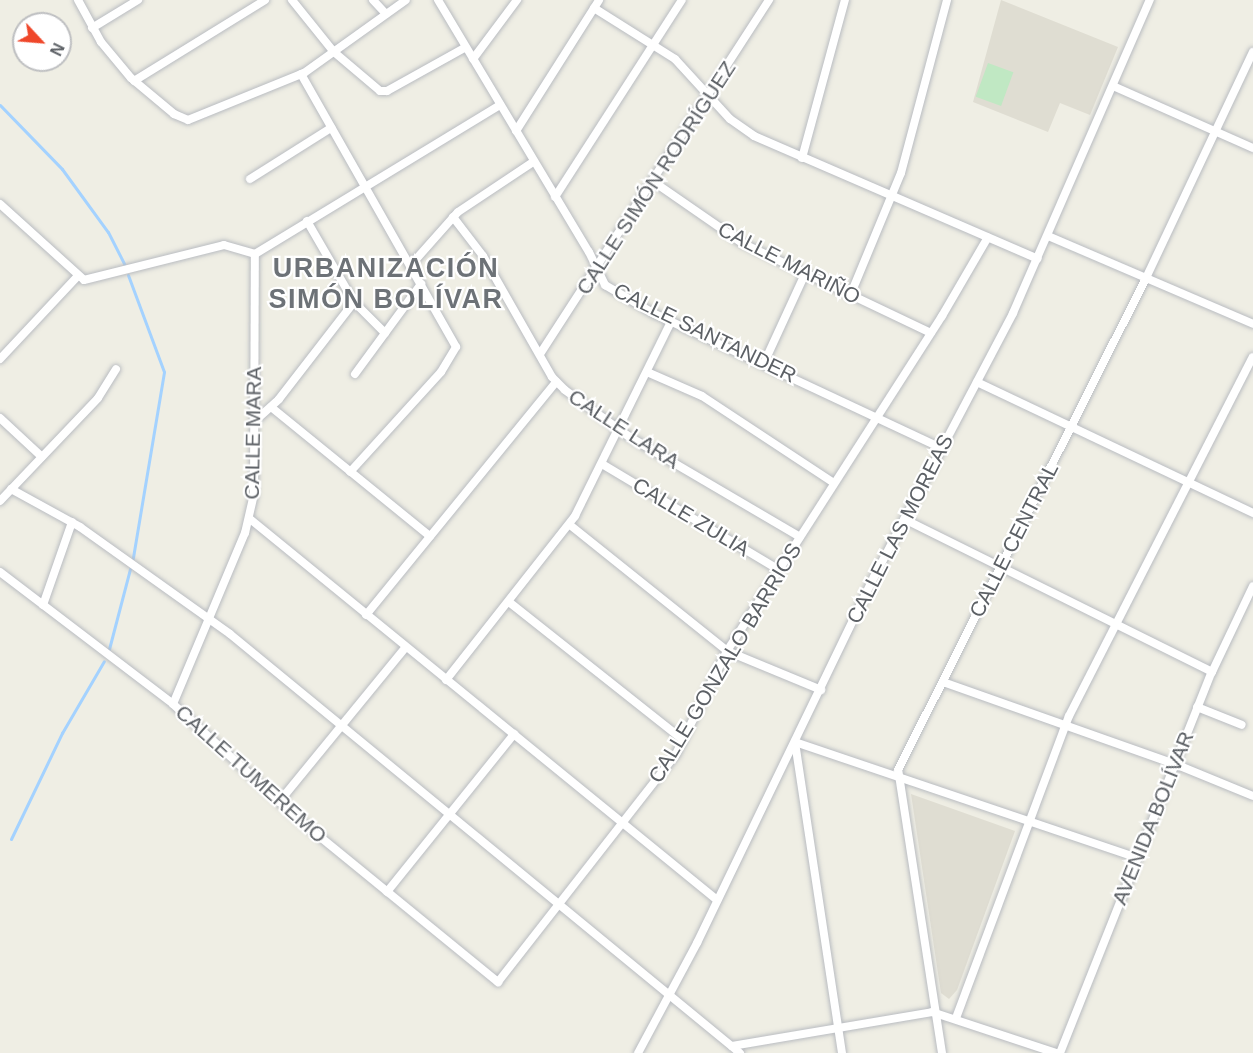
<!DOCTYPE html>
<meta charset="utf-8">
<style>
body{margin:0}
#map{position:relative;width:1253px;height:1053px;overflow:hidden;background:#efeee4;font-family:Arial,sans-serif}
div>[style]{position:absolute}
.education>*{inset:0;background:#dfddd2}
.green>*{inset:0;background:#c0e8c3;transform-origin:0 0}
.stream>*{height:3px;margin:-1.5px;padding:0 1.5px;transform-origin:1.5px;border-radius:1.5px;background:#a4d2ff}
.roads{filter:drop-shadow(0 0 2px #b9bcc1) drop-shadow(0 0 2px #b9bcc1)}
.minor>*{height:8px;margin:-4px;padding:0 4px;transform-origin:4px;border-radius:4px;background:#fff}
span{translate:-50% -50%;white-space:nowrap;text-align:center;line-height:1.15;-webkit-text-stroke:4.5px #fff;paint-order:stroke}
.street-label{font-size:21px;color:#5c6065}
.district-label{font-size:27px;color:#6d7277;font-weight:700;letter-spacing:1.5px}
.north{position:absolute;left:12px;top:12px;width:60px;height:60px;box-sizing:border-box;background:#fff;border:2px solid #bebfc1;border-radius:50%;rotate:116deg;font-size:16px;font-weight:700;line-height:24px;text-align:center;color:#5c6065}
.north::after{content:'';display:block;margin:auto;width:21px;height:27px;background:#ef472a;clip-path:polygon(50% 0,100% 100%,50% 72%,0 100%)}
</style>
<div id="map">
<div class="education">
<i style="clip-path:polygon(1001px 0,1118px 47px,1090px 115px,1060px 103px,1048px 132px,973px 102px)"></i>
<i style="clip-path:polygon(911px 794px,1015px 831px,957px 990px,949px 999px,941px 993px)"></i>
</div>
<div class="green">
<i style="left:988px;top:63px;width:27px;height:36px;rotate:20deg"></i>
</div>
<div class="stream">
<i style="left:0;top:105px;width:89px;rotate:45.9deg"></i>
<i style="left:62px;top:169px;width:78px;rotate:53.9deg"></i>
<i style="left:108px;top:232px;width:36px;rotate:63deg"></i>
<i style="left:128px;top:275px;width:103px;rotate:69.6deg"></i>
<i style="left:164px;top:372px;width:189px;rotate:99.5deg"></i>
<i style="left:109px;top:649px;width:83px;rotate:-75.3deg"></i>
<i style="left:11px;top:839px;width:118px;rotate:-64.3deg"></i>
<i style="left:62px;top:733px;width:83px;rotate:-59.7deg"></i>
</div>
<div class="roads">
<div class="minor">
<i style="left:78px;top:0;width:48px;rotate:61.3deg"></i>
<i style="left:101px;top:42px;width:47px;rotate:50.2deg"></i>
<i style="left:131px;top:78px;width:56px;rotate:39.9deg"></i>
<i style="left:174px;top:114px;width:15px;rotate:23deg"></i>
<i style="left:188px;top:120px;width:125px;rotate:-22.1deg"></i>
<i style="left:304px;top:73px;width:125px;rotate:-35.6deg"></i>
<i style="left:292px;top:0;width:67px;rotate:51.1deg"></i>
<i style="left:334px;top:52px;width:60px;rotate:40.3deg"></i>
<i style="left:380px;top:91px;width:7px"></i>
<i style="left:387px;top:91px;width:90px;rotate:-29.1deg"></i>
<i style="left:373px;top:0;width:19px;rotate:47deg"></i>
<i style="left:438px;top:0;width:294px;rotate:59.1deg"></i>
<i style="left:589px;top:252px;width:37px;rotate:64deg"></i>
<i style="left:605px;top:285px;width:56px;rotate:30.3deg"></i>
<i style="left:653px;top:313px;width:318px;rotate:25.1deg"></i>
<i style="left:594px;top:8px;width:96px;rotate:32.2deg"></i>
<i style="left:675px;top:59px;width:81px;rotate:47.5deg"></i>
<i style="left:730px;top:119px;width:29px;rotate:35deg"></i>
<i style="left:754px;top:136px;width:309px;rotate:23.4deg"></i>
<i style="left:92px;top:28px;width:54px;rotate:-31.3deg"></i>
<i style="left:473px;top:59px;width:74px;rotate:-53.3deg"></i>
<i style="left:301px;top:74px;width:314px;rotate:60.4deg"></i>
<i style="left:456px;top:347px;width:29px;rotate:121deg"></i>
<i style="left:441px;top:372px;width:135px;rotate:132.3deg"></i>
<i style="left:134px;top:81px;width:154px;rotate:-31.7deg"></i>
<i style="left:1113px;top:86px;width:153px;rotate:23.9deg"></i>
<i style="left:516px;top:131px;width:155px;rotate:-57.6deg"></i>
<i style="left:802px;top:158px;width:164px;rotate:-74.8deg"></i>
<i style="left:250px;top:179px;width:96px;rotate:-32.2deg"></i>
<i style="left:654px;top:182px;width:107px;rotate:34.7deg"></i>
<i style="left:742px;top:243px;width:209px;rotate:25.5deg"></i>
<i style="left:555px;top:197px;width:234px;rotate:-57.2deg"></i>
<i style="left:0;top:204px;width:113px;rotate:42.1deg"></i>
<i style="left:84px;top:280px;width:144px;rotate:-14deg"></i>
<i style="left:224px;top:245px;width:32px;rotate:16deg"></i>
<i style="left:453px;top:217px;width:49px;rotate:52.4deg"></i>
<i style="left:483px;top:256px;width:139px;rotate:60.3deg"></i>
<i style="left:552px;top:377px;width:18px;rotate:45deg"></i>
<i style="left:565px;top:390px;width:78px;rotate:36.1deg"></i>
<i style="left:628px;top:436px;width:199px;rotate:30.4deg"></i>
<i style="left:307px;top:221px;width:94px;rotate:59.9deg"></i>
<i style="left:354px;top:302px;width:44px;rotate:45deg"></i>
<i style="left:1048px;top:236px;width:223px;rotate:23.2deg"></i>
<i style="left:255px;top:254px;width:287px;rotate:-31.3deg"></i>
<i style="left:410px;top:266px;width:72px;rotate:-48.4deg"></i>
<i style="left:458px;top:212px;width:90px;rotate:-33.7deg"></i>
<i style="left:850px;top:296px;width:133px;rotate:-67.5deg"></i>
<i style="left:901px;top:173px;width:179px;rotate:-75.1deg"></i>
<i style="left:540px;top:354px;width:422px;rotate:-57.1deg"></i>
<i style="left:0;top:359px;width:112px;rotate:-46.8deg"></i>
<i style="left:764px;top:363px;width:98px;rotate:-65.3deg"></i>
<i style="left:647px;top:372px;width:60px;rotate:23.6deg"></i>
<i style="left:702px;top:396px;width:158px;rotate:33.4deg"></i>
<i style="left:355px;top:374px;width:112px;rotate:-53.7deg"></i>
<i style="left:977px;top:382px;width:306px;rotate:25.4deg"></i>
<i style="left:271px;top:407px;width:205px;rotate:39.1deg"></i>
<i style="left:0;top:418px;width:57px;rotate:42.9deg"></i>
<i style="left:256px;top:420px;width:31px;rotate:-42deg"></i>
<i style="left:279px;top:399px;width:123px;rotate:-52.3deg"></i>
<i style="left:602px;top:464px;width:206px;rotate:30.9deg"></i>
<i style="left:11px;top:489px;width:79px;rotate:28.8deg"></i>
<i style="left:80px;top:527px;width:184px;rotate:35.5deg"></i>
<i style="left:230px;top:634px;width:660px;rotate:39.41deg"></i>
<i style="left:0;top:501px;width:142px;rotate:-46.4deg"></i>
<i style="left:98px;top:398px;width:34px;rotate:-58deg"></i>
<i style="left:250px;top:519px;width:603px;rotate:39.21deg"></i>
<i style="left:904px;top:519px;width:344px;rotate:26.4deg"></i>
<i style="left:570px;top:525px;width:201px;rotate:38.7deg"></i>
<i style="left:727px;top:651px;width:102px;rotate:22.5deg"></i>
<i style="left:0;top:572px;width:218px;rotate:37.3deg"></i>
<i style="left:173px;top:704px;width:176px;rotate:42.5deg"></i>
<i style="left:303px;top:823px;width:252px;rotate:39.2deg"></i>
<i style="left:498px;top:982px;width:289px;rotate:-52deg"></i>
<i style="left:676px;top:754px;width:115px;rotate:-63.7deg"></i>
<i style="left:727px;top:651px;width:398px;rotate:-57.3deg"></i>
<i style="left:942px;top:316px;width:91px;rotate:-59.8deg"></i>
<i style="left:509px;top:602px;width:222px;rotate:38.4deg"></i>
<i style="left:43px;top:605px;width:88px;rotate:-70.7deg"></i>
<i style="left:366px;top:615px;width:301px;rotate:-50.8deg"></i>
<i style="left:446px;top:680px;width:209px;rotate:-51.8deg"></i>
<i style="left:575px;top:516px;width:216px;rotate:-63.7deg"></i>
<i style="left:943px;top:682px;width:246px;rotate:19.5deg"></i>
<i style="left:1175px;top:764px;width:84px;rotate:22.3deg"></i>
<i style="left:173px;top:704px;width:186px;rotate:-67.2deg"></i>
<i style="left:245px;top:533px;width:39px;rotate:-77deg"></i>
<i style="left:254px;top:495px;width:241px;rotate:-89.8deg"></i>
<i style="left:1197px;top:707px;width:48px;rotate:21.8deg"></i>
<i style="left:279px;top:802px;width:200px;rotate:-50.7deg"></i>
<i style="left:387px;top:892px;width:203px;rotate:-51.2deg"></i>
<i style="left:956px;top:1018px;width:322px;rotate:-69.5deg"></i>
<i style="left:1069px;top:716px;width:403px;rotate:-62.9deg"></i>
<i style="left:732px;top:1046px;width:203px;rotate:-9.6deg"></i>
<i style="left:932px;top:1012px;width:131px;rotate:18.3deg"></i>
<i style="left:638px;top:1053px;width:125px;rotate:-61.8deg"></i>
<i style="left:697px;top:943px;width:407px;rotate:-64.2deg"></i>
<i style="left:874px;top:577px;width:298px;rotate:-62.2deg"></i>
<i style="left:1013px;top:313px;width:342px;rotate:-66.4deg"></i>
<i style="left:842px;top:1053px;width:315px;rotate:-98.6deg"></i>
<i style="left:795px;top:742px;width:361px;rotate:18.7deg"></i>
<i style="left:942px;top:1053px;width:286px;rotate:-98.8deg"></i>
<i style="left:898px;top:770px;width:551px;rotate:-63.25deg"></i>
<i style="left:1146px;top:278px;width:250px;rotate:-64.7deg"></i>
<i style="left:1060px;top:1053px;width:410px;rotate:-68.3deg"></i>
<i style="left:1212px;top:672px;width:95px;rotate:-64.5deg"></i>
</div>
</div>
<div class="street-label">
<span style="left:656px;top:178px;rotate:-57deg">CALLE SIMÓN RODRÍGUEZ</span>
<span style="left:789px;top:263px;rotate:27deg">CALLE MARIÑO</span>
<span style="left:705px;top:333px;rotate:26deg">CALLE SANTANDER</span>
<span style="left:624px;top:429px;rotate:33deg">CALLE LARA</span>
<span style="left:253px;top:433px;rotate:-89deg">CALLE MARA</span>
<span style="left:691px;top:517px;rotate:31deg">CALLE ZULIA</span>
<span style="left:900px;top:529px;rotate:-63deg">CALLE LAS MOREAS</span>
<span style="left:1014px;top:540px;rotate:-63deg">CALLE CENTRAL</span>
<span style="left:725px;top:663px;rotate:-59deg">CALLE GONZALO BARRIOS</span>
<span style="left:251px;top:774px;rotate:42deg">CALLE TUMEREMO</span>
<span style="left:1153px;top:818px;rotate:-68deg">AVENIDA BOLÍVAR</span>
</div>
<div class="district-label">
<span style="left:386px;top:284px">URBANIZACIÓN<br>SIMÓN BOLÍVAR</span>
</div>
<div class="north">N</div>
</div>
